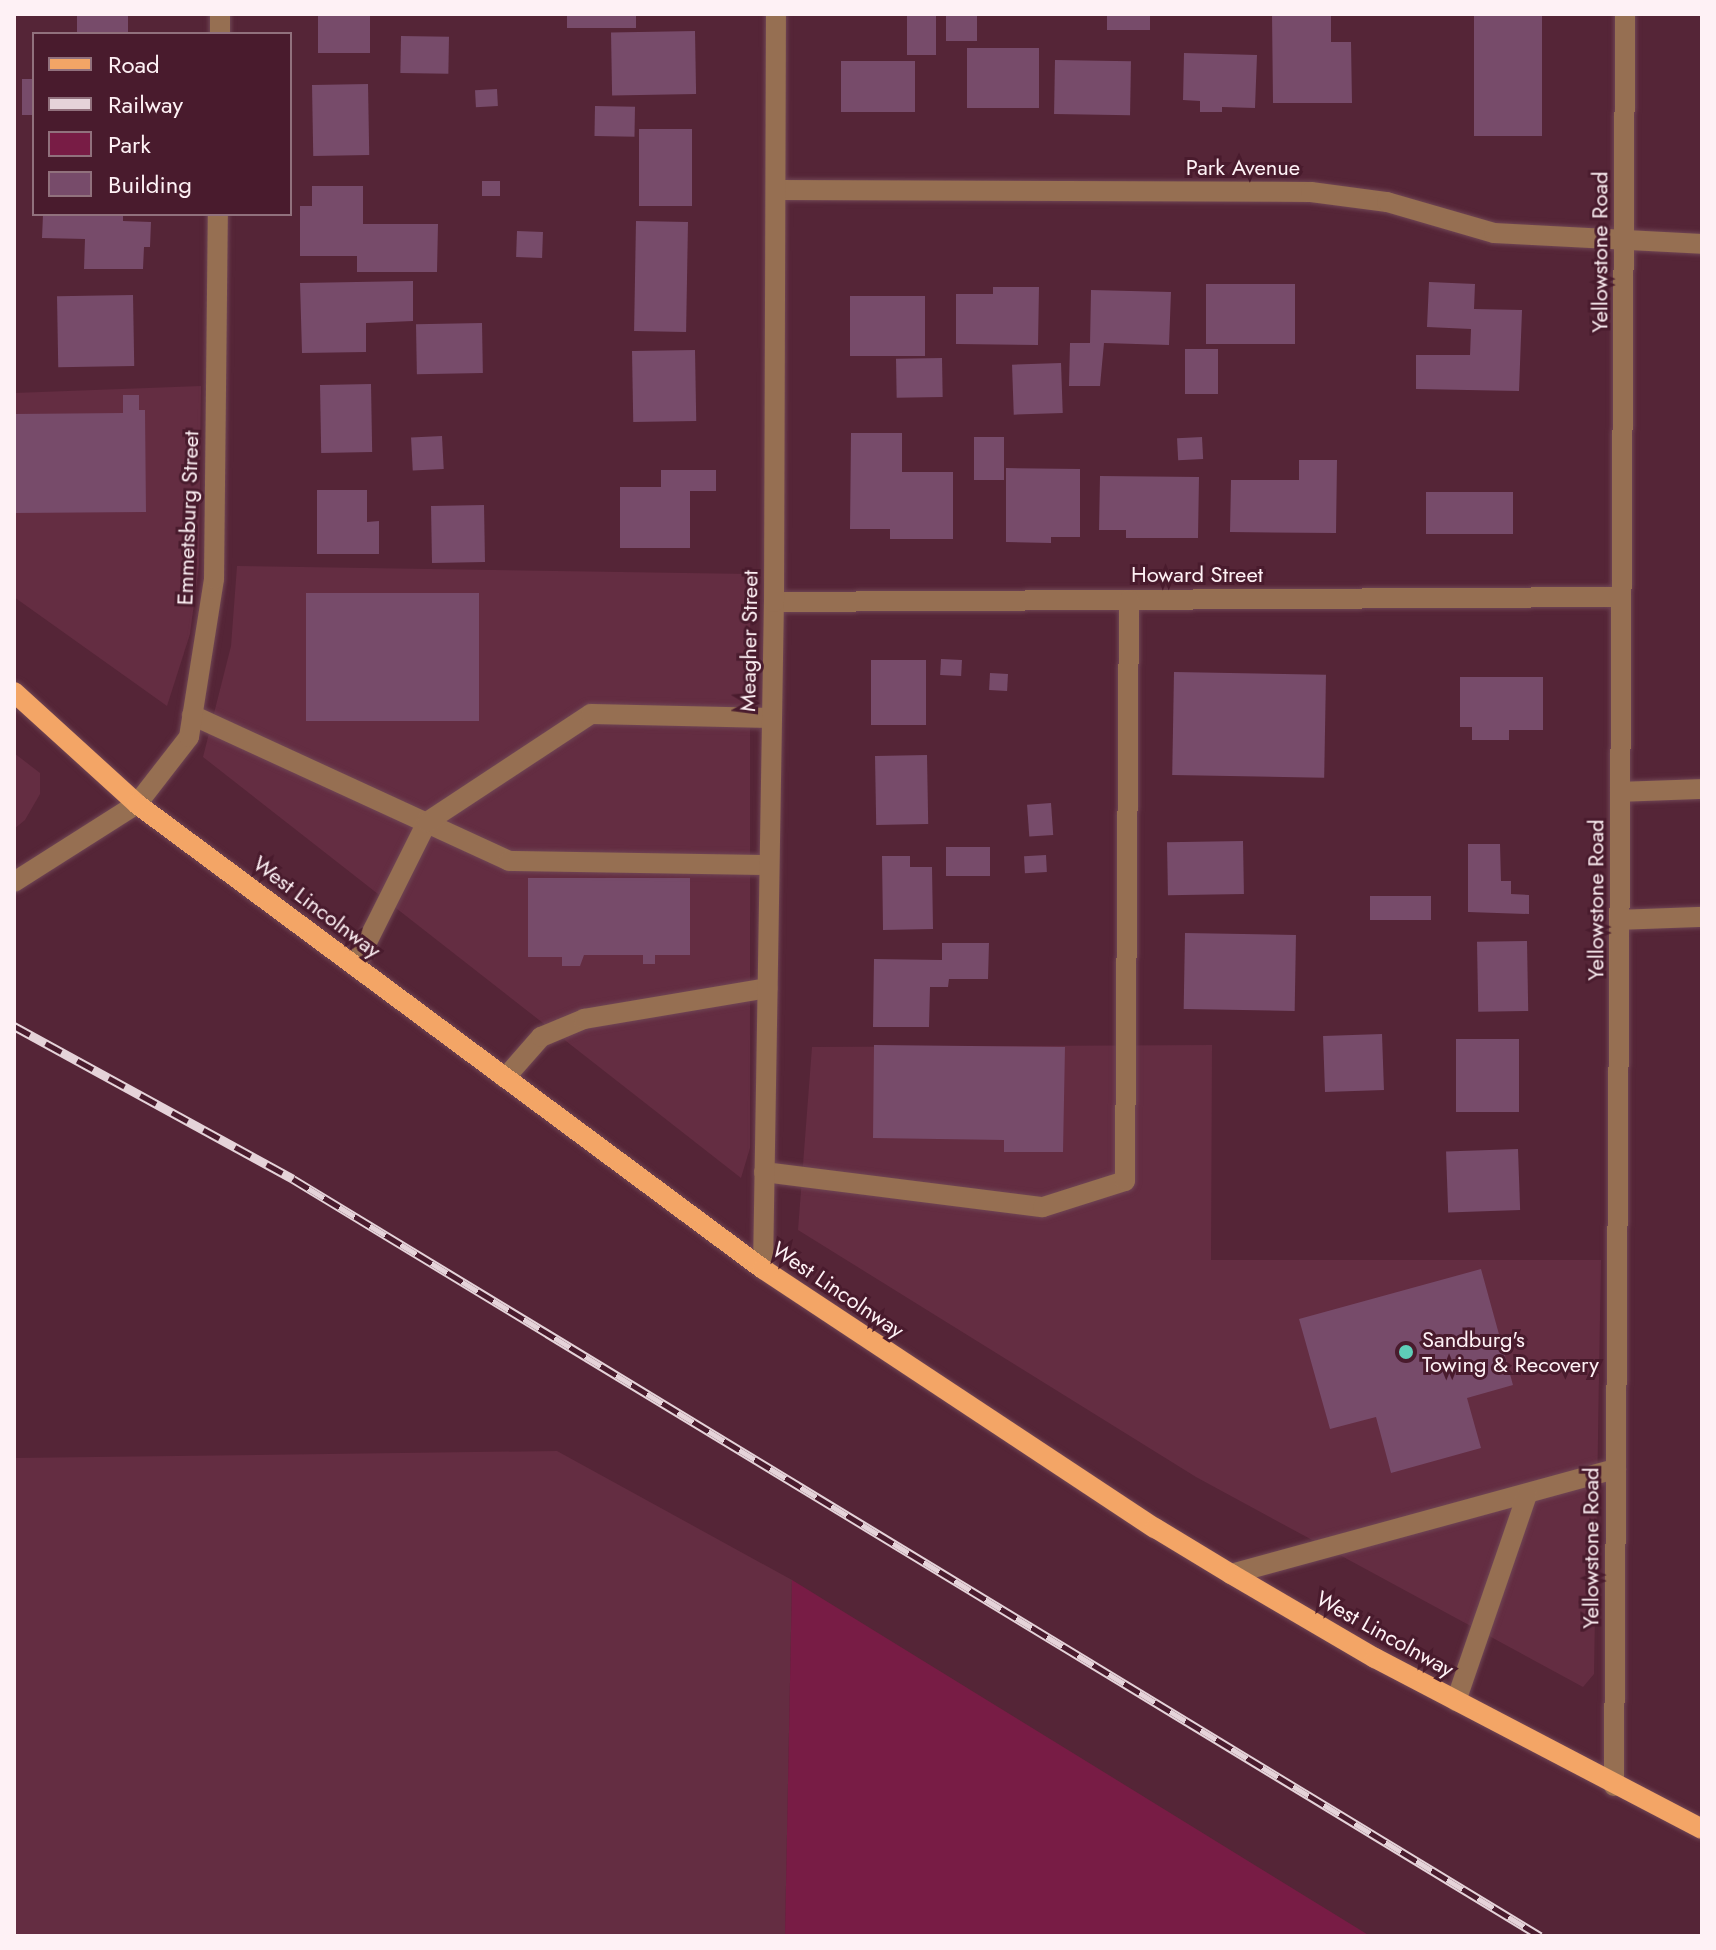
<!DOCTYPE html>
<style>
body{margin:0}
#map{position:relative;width:1716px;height:1950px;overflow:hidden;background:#552537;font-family:Jost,sans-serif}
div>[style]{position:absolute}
.built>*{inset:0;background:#642d42}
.green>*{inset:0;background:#781c45}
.building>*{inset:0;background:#774b6a;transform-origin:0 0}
.roads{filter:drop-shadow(0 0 2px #704655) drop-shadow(0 0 2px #704655)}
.minor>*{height:20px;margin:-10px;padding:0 10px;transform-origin:10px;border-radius:10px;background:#966f52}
.major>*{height:20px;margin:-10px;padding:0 10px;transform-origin:10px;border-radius:10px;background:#f3a566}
.rail>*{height:9px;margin-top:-4.5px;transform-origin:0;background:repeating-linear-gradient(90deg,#491b2d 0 18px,#e5d3d9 0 36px);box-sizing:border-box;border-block:2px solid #e5d3d9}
.dots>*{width:22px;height:22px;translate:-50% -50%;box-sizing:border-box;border:4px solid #491b2d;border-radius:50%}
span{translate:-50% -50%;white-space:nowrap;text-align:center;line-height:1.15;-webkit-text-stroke:6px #491b2d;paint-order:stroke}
.street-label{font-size:22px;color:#fef1f5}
.poi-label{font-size:22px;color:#fef1f5}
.left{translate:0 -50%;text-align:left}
.frame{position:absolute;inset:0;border:16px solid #fef1f5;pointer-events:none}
.legend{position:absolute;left:32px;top:32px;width:260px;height:184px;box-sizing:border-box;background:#491b2d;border:2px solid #91717d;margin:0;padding:10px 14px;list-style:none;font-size:24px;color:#fef1f5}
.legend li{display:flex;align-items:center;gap:16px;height:40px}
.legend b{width:40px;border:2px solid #91717d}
</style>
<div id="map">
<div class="built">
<i style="clip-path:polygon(201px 386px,199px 565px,190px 634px,167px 706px,14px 597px,14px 393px)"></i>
<i style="clip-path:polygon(237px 566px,750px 574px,750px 1148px,741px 1178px,203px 757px,231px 646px)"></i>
<i style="clip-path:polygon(14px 753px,40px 773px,40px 794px,25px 820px,14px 829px)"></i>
<i style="clip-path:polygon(1212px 1045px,1211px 1260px,1601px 1260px,1594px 1674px,1583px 1687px,1196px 1477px,798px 1230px,812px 1047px)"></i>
<i style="clip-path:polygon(557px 1451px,792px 1580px,785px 1936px,14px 1936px,14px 1458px)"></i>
</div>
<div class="green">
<i style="clip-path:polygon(792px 1580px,1370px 1936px,785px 1936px)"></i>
</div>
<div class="building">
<i style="left:77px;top:14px;width:51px;height:20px"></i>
<i style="left:318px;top:14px;width:52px;height:39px"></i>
<i style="left:567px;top:14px;width:69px;height:14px"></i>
<i style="left:907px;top:14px;width:29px;height:41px"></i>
<i style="left:946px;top:14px;width:31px;height:27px"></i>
<i style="left:1107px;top:14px;width:43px;height:16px"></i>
<i style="clip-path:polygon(1272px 14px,1331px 14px,1331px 42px,1351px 42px,1352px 103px,1273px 103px)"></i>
<i style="left:1474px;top:14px;width:68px;height:122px"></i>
<i style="left:695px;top:31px;width:63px;height:84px;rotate:89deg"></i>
<i style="left:401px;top:36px;width:48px;height:37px;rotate:1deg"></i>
<i style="left:967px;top:48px;width:72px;height:60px"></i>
<i style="clip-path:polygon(1184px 53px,1257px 55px,1255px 108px,1222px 107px,1222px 112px,1200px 112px,1200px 101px,1183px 100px)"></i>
<i style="left:1055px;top:60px;width:76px;height:54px;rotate:1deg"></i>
<i style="left:841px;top:61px;width:74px;height:51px"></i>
<i style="left:22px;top:79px;width:12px;height:36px"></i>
<i style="left:368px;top:84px;width:71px;height:56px;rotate:89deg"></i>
<i style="left:497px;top:89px;width:17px;height:22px;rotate:87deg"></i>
<i style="left:595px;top:106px;width:40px;height:30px;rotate:1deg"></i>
<i style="left:639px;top:129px;width:53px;height:77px"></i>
<i style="left:482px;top:181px;width:18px;height:15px"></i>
<i style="clip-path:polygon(312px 186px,363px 186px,363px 224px,438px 224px,437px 272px,357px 272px,357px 256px,300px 256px,300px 206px,312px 206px)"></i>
<i style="clip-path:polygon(43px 214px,123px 214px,123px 221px,151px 222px,150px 247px,144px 247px,143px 269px,84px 269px,85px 239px,42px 238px)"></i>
<i style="left:636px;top:221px;width:52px;height:110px;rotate:1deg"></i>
<i style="left:517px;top:231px;width:26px;height:26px;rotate:2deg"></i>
<i style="clip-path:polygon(413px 281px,413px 321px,366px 323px,366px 352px,302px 353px,300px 283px)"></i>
<i style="clip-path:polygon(1429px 282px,1475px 284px,1474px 309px,1522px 310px,1519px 391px,1416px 389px,1416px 355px,1470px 355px,1471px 329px,1427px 327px)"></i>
<i style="left:1206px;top:284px;width:89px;height:60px"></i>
<i style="clip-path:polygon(993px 287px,1039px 287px,1038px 345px,956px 344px,956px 294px,993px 294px)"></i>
<i style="clip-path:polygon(1091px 290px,1171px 292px,1169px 345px,1104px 343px,1100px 386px,1069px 386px,1070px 343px,1090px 343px)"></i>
<i style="left:133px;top:295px;width:71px;height:76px;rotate:89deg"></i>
<i style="left:850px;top:296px;width:75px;height:60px"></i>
<i style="left:482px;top:323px;width:50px;height:66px;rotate:89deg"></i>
<i style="left:1185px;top:349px;width:33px;height:45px"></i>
<i style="left:695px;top:350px;width:71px;height:63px;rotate:89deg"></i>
<i style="left:942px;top:358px;width:39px;height:46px;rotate:89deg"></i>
<i style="left:1061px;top:363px;width:50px;height:49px;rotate:88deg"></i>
<i style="left:371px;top:384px;width:68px;height:51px;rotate:89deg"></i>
<i style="clip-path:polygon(123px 395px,139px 395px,139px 410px,145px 410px,146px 512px,14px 513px,14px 414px,123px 413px)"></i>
<i style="clip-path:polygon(851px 433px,902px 433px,902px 472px,953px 472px,953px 539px,890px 539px,890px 529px,850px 529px)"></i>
<i style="left:442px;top:436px;width:33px;height:31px;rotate:87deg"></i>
<i style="left:974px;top:437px;width:30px;height:43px"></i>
<i style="left:1202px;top:437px;width:22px;height:25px;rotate:87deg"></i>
<i style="clip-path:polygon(1299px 460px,1337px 460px,1336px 533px,1230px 532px,1231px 480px,1299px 480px)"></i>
<i style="clip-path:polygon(1006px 468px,1080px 469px,1080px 537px,1051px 537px,1051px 543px,1006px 542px)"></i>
<i style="clip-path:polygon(661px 470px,716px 470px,716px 491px,690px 491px,690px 548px,620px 548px,620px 487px,661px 487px)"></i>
<i style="clip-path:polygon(1100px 476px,1199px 477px,1198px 538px,1126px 538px,1126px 530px,1099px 530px)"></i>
<i style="clip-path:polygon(317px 490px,367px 490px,367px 522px,379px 521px,379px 554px,317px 554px)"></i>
<i style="left:1426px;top:492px;width:87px;height:42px"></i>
<i style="left:484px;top:505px;width:57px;height:53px;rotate:89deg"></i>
<i style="left:306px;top:593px;width:173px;height:128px"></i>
<i style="left:941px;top:659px;width:21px;height:16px;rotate:3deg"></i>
<i style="left:871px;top:660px;width:55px;height:65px"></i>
<i style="left:1174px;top:672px;width:152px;height:103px;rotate:1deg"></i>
<i style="left:990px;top:673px;width:18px;height:17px;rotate:3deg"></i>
<i style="clip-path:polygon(1460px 677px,1543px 677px,1543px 730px,1509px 730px,1509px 740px,1472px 740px,1472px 727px,1460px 727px)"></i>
<i style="left:927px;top:755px;width:69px;height:52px;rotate:89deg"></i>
<i style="left:1051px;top:803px;width:32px;height:24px;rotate:86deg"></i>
<i style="left:1243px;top:841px;width:53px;height:76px;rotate:89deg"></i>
<i style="clip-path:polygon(1468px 844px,1500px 844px,1501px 881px,1511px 881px,1511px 894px,1529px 895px,1529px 914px,1468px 912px)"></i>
<i style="left:946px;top:847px;width:44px;height:29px"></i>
<i style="left:1046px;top:855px;width:17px;height:22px;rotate:87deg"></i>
<i style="clip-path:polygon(882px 856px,910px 856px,910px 867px,932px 867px,933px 929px,883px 930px)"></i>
<i style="clip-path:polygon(528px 878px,690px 878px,690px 955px,655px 955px,655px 964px,643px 964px,643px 955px,584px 955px,580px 966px,562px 966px,562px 957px,528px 957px)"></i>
<i style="left:1431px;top:896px;width:24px;height:61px;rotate:90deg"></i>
<i style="left:1185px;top:933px;width:111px;height:76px;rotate:1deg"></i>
<i style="left:1527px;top:941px;width:70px;height:50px;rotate:89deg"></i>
<i style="clip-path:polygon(942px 943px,989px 943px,988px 979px,949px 979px,948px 987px,930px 987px,929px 1027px,873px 1027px,874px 959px,942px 960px)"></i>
<i style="left:1382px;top:1034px;width:56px;height:59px;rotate:88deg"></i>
<i style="left:1456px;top:1039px;width:63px;height:73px"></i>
<i style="clip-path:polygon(874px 1045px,1065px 1047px,1063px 1152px,1004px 1152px,1004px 1140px,873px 1138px)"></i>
<i style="left:1518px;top:1149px;width:61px;height:72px;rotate:88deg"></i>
<i style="clip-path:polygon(1481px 1269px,1513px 1385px,1467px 1398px,1481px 1448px,1391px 1473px,1376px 1417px,1330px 1429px,1299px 1319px)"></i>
</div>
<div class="roads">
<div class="minor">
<i style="left:220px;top:34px;width:20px;rotate:-90deg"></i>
<i style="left:778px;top:190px;width:533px;rotate:0.21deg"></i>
<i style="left:1311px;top:192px;width:77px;rotate:7.5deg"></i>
<i style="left:1387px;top:202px;width:111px;rotate:16.2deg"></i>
<i style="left:1494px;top:233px;width:208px;rotate:3deg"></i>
<i style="left:774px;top:602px;width:847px;rotate:-0.34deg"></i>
<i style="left:192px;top:715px;width:349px;rotate:24.7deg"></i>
<i style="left:509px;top:861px;width:260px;rotate:0.9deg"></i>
<i style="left:1620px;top:792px;width:82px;rotate:-2.1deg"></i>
<i style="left:14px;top:882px;width:146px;rotate:-32.4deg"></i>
<i style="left:137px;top:804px;width:85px;rotate:-52.2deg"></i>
<i style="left:189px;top:737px;width:160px;rotate:-81deg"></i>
<i style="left:214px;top:579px;width:365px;rotate:-89.4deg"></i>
<i style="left:1619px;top:920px;width:83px;rotate:-2.1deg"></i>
<i style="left:355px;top:966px;width:161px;rotate:-63.4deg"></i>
<i style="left:427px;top:822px;width:196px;rotate:-33.4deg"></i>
<i style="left:591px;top:714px;width:181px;rotate:1.3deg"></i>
<i style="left:505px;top:1078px;width:55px;rotate:-48.7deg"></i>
<i style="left:541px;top:1037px;width:47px;rotate:-22.7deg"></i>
<i style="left:584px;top:1019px;width:186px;rotate:-9.6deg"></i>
<i style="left:764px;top:1172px;width:281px;rotate:7.2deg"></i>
<i style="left:1043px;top:1207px;width:86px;rotate:-17.6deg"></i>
<i style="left:1125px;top:1181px;width:581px;rotate:-89.61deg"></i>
<i style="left:763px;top:1269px;width:667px;rotate:-89.06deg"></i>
<i style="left:774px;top:602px;width:588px;rotate:-89.81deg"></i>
<i style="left:1231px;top:1574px;width:399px;rotate:-15.3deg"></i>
<i style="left:1456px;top:1701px;width:218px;rotate:-71deg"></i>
<i style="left:1614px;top:1786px;width:1772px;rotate:-89.64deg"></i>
</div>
<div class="major">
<i style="left:14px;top:692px;width:166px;rotate:42.3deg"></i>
<i style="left:137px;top:804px;width:780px;rotate:36.61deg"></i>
<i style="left:763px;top:1269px;width:470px;rotate:33.5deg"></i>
<i style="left:1155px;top:1528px;width:89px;rotate:31.2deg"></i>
<i style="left:1231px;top:1574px;width:167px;rotate:30.3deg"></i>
<i style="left:1375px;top:1658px;width:369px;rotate:27.6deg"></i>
</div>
</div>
<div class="rail">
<i style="left:14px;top:1026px;width:318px;rotate:28.7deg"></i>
<i style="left:293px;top:1179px;width:1459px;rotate:31.26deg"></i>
</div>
<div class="dots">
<i style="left:1406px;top:1352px;background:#5eceb8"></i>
</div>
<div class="street-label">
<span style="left:1243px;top:168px">Park Avenue</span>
<span style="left:1600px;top:252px;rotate:-90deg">Yellowstone Road</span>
<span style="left:188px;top:518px;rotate:-88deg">Emmetsburg Street</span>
<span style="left:1197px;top:575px">Howard Street</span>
<span style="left:749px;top:641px;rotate:-89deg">Meagher Street</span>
<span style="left:1596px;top:900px;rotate:-90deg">Yellowstone Road</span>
<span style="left:317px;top:907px;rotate:37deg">West Lincolnway</span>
<span style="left:838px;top:1290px;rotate:34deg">West Lincolnway</span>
<span style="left:1591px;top:1548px;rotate:-90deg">Yellowstone Road</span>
<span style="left:1385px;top:1634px;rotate:29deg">West Lincolnway</span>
</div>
<div class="poi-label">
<span class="left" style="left:1422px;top:1352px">Sandburg's<br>Towing &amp; Recovery</span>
</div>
<div class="frame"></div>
<ul class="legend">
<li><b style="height:10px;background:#f3a566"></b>Road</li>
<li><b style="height:10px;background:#e5d3d9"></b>Railway</li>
<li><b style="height:22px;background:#781c45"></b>Park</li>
<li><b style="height:22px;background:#774b6a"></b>Building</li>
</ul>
</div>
